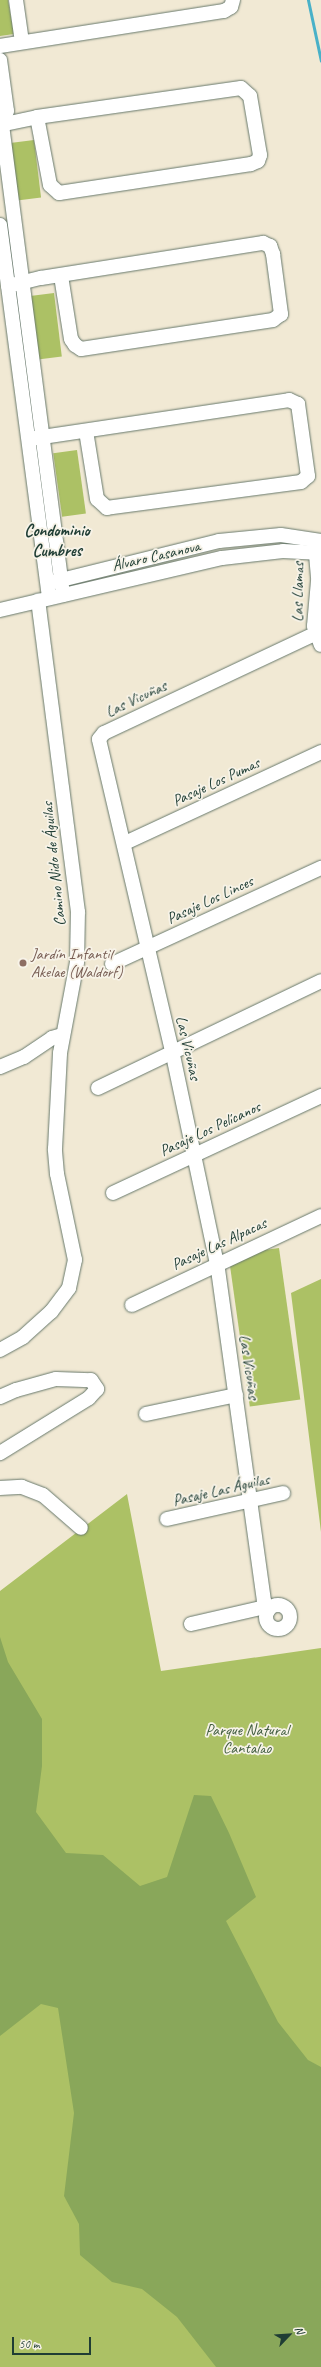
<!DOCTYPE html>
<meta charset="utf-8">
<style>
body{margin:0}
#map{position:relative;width:321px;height:2367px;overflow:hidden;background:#f1e9d4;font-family:Caveat,sans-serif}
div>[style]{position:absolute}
.green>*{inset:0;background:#acc165;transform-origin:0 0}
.forest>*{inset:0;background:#89a75a}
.stream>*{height:3px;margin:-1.5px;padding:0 1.5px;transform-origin:1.5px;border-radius:1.5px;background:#49b1c8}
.roads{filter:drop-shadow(0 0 1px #68796c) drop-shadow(0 0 1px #68796c)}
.minor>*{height:14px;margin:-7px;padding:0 7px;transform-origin:7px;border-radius:7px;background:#fff}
.minor>.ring{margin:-7px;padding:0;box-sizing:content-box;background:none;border:14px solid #fff;border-radius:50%}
.dots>*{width:11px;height:11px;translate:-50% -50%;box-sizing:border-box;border:2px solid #f7f3e8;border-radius:50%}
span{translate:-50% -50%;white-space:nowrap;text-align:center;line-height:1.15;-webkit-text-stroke:3.5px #f7f3e8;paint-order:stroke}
.street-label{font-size:16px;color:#1f3d34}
.education-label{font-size:16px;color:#785e54}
.left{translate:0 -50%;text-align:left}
.park-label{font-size:16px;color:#425e40}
.neighbourhood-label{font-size:17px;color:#1f3d34;font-weight:700}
.north{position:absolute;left:269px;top:2315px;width:40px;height:40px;-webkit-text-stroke:3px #f7f3e8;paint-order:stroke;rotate:65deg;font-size:11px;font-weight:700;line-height:16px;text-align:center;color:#1f3d34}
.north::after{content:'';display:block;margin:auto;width:14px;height:18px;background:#1f3d34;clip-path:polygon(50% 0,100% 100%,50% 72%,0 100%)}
.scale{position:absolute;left:12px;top:2337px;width:79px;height:18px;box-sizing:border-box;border:2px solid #1f3d34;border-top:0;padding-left:5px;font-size:12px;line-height:14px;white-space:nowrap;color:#1f3d34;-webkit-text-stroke:3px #f7f3e8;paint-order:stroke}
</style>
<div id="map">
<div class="green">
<i style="clip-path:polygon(0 0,8px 0,14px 34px,0 36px)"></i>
<i style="left:34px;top:140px;width:58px;height:24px;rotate:83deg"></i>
<i style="left:54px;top:293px;width:64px;height:24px;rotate:83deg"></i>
<i style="left:77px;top:450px;width:64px;height:24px;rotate:82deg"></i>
<i style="left:279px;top:1248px;width:153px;height:51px;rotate:82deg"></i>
<i style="clip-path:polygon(321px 1279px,321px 1532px,291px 1293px)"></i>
<i style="clip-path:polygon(127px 1494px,161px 1671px,321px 1648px,321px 2367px,0 2367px,0 1591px)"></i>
</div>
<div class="forest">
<i style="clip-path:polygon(0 1637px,8px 1662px,42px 1719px,42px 1766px,36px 1812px,66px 1853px,103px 1855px,140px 1886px,167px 1877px,194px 1795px,211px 1796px,229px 1833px,256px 1897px,226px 1921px,278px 2022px,308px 2060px,321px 2067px,321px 2367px,216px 2367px,177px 2317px,142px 2289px,112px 2282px,80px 2255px,79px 2224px,64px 2196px,74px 2113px,58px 2008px,41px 2004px,0 2036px)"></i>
</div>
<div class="stream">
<i style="left:308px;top:0;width:62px;rotate:78deg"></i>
</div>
<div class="roads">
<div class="minor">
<i style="left:16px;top:0;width:42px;rotate:81.9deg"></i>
<i style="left:0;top:46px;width:227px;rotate:-8.9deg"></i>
<i style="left:224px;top:11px;width:8px;rotate:-30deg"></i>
<i style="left:231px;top:7px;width:7px;rotate:-74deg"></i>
<i style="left:0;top:60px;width:51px;rotate:82.2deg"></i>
<i style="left:7px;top:111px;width:15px;rotate:110deg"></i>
<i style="left:2px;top:125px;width:474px;rotate:82.6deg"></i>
<i style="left:0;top:125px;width:38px;rotate:-12deg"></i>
<i style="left:37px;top:117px;width:206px;rotate:-8.1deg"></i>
<i style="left:241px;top:88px;width:12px;rotate:42deg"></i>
<i style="left:250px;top:96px;width:60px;rotate:80.4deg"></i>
<i style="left:260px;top:155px;width:6px;rotate:108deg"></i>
<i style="left:258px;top:161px;width:8px;rotate:157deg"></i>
<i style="left:251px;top:164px;width:194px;rotate:171.4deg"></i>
<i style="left:59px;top:193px;width:12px;rotate:-138deg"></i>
<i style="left:50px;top:185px;width:69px;rotate:-100.8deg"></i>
<i style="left:0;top:225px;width:376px;rotate:82.5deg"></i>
<i style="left:8px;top:286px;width:34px;rotate:-14deg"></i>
<i style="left:41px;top:278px;width:225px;rotate:-9deg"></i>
<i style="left:263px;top:243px;width:8px;rotate:23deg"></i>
<i style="left:270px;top:246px;width:9px;rotate:69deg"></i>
<i style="left:273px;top:254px;width:61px;rotate:82.4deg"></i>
<i style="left:281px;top:314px;width:10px;rotate:143deg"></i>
<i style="left:273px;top:320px;width:194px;rotate:171.4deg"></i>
<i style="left:81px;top:349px;width:7px;rotate:-146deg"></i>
<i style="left:75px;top:345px;width:7px;rotate:-124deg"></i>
<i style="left:71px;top:339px;width:64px;rotate:-99deg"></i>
<i style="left:29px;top:439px;width:263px;rotate:-8.5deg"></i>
<i style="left:289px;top:400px;width:10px;rotate:24deg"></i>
<i style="left:298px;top:404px;width:73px;rotate:82.1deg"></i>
<i style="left:308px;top:476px;width:9px;rotate:139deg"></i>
<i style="left:301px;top:482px;width:196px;rotate:172.4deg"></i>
<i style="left:107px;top:508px;width:13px;rotate:-138deg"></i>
<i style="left:97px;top:499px;width:69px;rotate:-99.2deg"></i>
<i style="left:315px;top:543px;width:38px;rotate:85deg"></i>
<i style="left:318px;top:581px;width:45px;rotate:95.1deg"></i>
<i style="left:314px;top:626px;width:20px;rotate:70deg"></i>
<i style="left:53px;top:582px;width:171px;rotate:-13.9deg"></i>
<i style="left:219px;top:541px;width:62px;rotate:-5.5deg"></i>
<i style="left:281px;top:535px;width:40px;rotate:8.5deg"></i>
<i style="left:0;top:610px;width:228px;rotate:-13.2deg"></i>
<i style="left:222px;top:558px;width:61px;rotate:-6.5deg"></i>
<i style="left:283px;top:551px;width:38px;rotate:3deg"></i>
<i style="left:125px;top:843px;width:216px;rotate:-24.9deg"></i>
<i style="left:112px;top:964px;width:230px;rotate:-24.7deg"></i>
<i style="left:0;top:1067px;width:26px;rotate:-23deg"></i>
<i style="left:24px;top:1057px;width:34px;rotate:-34deg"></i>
<i style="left:52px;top:1038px;width:10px;rotate:-17deg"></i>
<i style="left:98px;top:1088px;width:247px;rotate:-25.6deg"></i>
<i style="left:113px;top:1193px;width:230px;rotate:-25deg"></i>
<i style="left:132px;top:1305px;width:209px;rotate:-25.2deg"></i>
<i style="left:0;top:1350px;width:26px;rotate:-29deg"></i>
<i style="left:23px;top:1337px;width:38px;rotate:-42deg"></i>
<i style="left:51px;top:1312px;width:30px;rotate:-53deg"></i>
<i style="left:69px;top:1288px;width:29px;rotate:-78deg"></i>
<i style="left:75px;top:1260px;width:88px;rotate:-101.8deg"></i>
<i style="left:57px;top:1174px;width:25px;rotate:-95deg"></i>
<i style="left:55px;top:1149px;width:96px;rotate:-87deg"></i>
<i style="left:60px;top:1053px;width:93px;rotate:-79.4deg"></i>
<i style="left:77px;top:962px;width:50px;rotate:-88.9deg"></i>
<i style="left:78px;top:912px;width:314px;rotate:-97.3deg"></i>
<i style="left:0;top:1397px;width:17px;rotate:-24deg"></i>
<i style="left:16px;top:1390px;width:41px;rotate:-15.4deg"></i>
<i style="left:56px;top:1379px;width:35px;rotate:2deg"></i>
<i style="left:91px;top:1380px;width:11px;rotate:56deg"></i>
<i style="left:97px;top:1389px;width:12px;rotate:132deg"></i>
<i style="left:89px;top:1398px;width:105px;rotate:148.3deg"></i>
<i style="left:146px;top:1414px;width:92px;rotate:-11.9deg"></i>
<i style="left:0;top:1488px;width:22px;rotate:-3deg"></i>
<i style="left:22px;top:1487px;width:22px;rotate:21deg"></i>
<i style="left:43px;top:1495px;width:50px;rotate:41deg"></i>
<i style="left:167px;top:1519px;width:119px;rotate:-12.6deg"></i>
<i class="ring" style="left:266px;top:1605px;width:10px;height:10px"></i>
<i style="left:268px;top:1611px;width:11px;rotate:-112deg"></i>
<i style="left:264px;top:1601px;width:340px;rotate:-97.9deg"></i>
<i style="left:217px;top:1264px;width:218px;rotate:-101.9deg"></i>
<i style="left:172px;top:1051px;width:320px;rotate:-103.2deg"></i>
<i style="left:99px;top:739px;width:8px;rotate:-50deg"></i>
<i style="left:104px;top:733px;width:240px;rotate:-25.2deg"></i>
<i style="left:191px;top:1624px;width:76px;rotate:-12.9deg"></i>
</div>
</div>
<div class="dots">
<i style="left:23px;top:963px;background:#8d6e63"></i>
</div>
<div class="street-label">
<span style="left:156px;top:556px;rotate:-13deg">Álvaro Casanova</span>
<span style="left:298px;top:592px;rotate:-89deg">Las Llamas</span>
<span style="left:136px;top:699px;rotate:-25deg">Las Vicuñas</span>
<span style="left:216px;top:782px;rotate:-25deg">Pasaje Los Pumas</span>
<span style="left:54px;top:864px;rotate:-96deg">Camino Nido de Águilas</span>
<span style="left:210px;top:900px;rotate:-25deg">Pasaje Los Linces</span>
<span style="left:188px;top:1048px;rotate:77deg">Las Vicuñas</span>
<span style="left:210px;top:1129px;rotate:-25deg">Pasaje Los Pelícanos</span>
<span style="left:219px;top:1244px;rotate:-25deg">Pasaje Las Alpacas</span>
<span style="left:249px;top:1367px;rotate:82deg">Las Vicuñas</span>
<span style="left:221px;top:1490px;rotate:-13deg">Pasaje Las Águilas</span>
</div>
<div class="education-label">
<span class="left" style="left:31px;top:963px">Jardín Infantil<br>Akelae (Waldorf)</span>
</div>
<div class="park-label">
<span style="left:247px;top:1739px">Parque Natural<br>Cantalao</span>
</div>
<div class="neighbourhood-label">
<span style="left:57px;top:541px">Condominio<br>Cumbres</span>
</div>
<div class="north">N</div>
<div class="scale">50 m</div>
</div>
